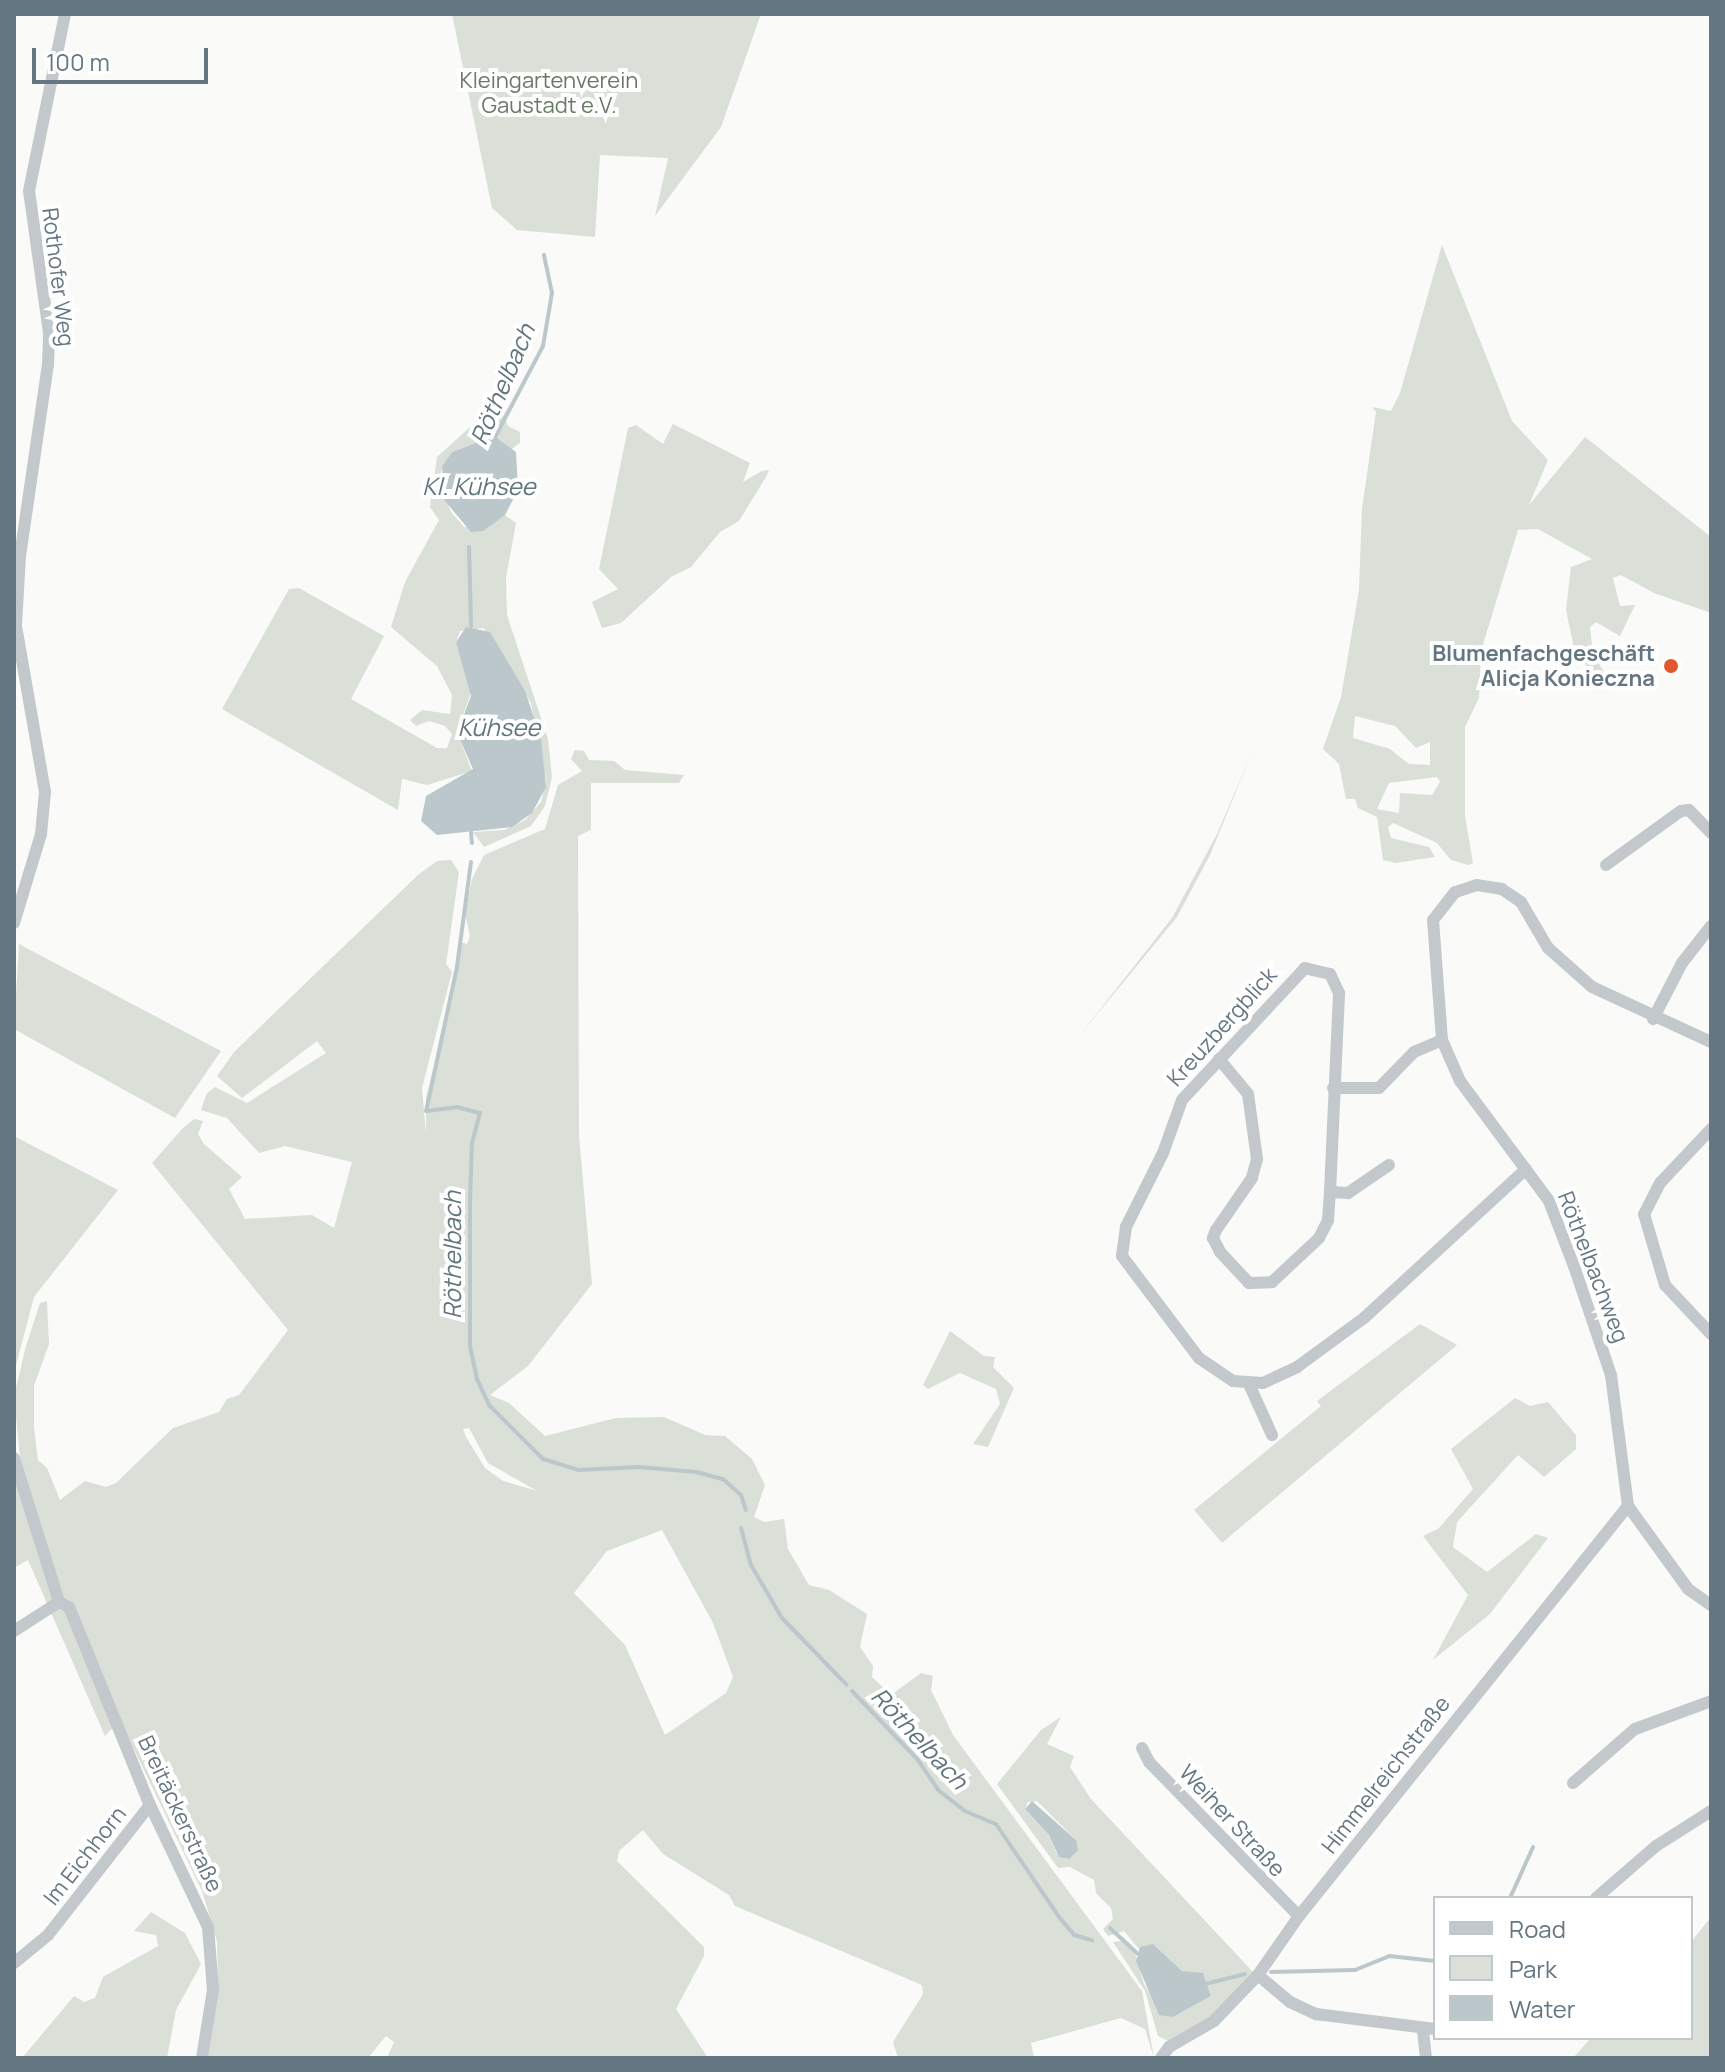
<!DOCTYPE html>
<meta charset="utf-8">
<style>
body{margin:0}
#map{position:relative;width:1725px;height:2072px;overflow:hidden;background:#fafaf8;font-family:Manrope,sans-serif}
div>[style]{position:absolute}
.green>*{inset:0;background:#dadfd7}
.water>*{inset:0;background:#bbc7cb}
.stream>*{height:4px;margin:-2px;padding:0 2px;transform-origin:2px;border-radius:2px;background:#bbc7cb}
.minor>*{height:12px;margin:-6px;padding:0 6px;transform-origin:6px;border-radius:6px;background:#c3c8cc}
.dots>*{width:22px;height:22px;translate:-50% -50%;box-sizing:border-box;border:4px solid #fff;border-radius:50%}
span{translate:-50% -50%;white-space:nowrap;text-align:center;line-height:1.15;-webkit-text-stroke:8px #fff;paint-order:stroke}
.park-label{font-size:22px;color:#687a64}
.street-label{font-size:22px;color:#657683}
.poi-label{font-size:22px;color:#657683;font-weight:700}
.right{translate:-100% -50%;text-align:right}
.water-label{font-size:24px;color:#60757c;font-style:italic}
.frame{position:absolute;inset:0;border:16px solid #657683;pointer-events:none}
.legend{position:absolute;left:1433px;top:1896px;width:260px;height:144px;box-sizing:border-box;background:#fff;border:2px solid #c1c8cd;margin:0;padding:10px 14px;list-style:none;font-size:24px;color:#657683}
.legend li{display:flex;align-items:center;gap:16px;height:40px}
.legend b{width:40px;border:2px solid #c1c8cd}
.scale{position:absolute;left:32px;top:48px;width:176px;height:36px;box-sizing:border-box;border:4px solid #657683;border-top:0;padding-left:10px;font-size:24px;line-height:28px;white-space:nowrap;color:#657683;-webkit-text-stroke:6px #fff;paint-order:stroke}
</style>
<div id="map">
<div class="green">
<i style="clip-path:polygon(452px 14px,761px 14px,721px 127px,655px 216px,668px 158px,600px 155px,595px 237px,517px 230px,492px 208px)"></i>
<i style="clip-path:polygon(evenodd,1442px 245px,1512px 421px,1548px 460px,1529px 505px,1585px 437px,1711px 537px,1711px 613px,1654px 593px,1621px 575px,1613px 578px,1620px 606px,1635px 605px,1620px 636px,1596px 622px,1590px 627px,1593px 654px,1606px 675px,1599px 680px,1575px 653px,1566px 610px,1571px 567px,1592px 559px,1538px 529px,1518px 530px,1481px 651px,1479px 698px,1465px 727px,1465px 816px,1473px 863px,1468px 865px,1451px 860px,1437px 843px,1393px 823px,1388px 827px,1391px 838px,1429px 847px,1435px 857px,1396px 863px,1383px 860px,1377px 817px,1358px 808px,1355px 799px,1346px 799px,1339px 764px,1323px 749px,1341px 697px,1359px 590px,1362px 508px,1376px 412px,1372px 407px,1391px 411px,1400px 393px,1442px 245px,1355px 716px,1395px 726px,1416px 748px,1430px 742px,1430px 765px,1409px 764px,1390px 749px,1353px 738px,1355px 716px,1442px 245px,1437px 777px,1440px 782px,1432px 795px,1400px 793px,1399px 813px,1377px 809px,1389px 783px,1437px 777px)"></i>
<i style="clip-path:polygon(510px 352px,516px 354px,515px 380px,504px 416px,508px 426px,520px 432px,520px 443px,509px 451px,494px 436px,452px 452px,442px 466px,440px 484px,451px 512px,464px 527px,505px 515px,516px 523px,506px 578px,507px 615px,548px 739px,552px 777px,545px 806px,531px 826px,484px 847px,473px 832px,504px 830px,525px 820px,541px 802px,546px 781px,531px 703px,484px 628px,460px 631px,456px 642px,472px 689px,457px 733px,472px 771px,427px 785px,402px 779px,398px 810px,222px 709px,289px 589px,299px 588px,384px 636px,351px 699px,437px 748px,447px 748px,452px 734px,445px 726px,429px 721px,416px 726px,410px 720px,422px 710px,450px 714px,452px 695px,437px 666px,391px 627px,405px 582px,439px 520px,430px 507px,437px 457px,479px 419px,506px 372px)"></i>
<i style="clip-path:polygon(673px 424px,750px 463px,743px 482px,762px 471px,769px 470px,767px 475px,739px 521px,720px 532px,691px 567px,671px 577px,621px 623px,602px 628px,592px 602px,618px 589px,599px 569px,628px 428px,636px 425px,663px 444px)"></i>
<i style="clip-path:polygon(evenodd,575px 750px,584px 751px,589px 760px,614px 761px,625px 770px,684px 775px,679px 783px,591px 783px,591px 830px,578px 836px,579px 1135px,592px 1284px,528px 1366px,490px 1395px,509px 1403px,545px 1436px,616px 1418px,664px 1417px,705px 1435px,725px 1436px,752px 1459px,765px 1485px,754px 1517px,764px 1522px,784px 1519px,788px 1549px,809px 1585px,829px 1590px,867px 1614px,860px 1647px,873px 1666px,872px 1677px,891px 1695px,921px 1673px,933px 1676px,931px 1690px,953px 1735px,1142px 1991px,1154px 2058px,1145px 2029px,1121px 2018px,1031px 2043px,1034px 2058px,898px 2058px,893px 2042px,923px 1994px,922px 1985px,735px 1906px,729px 1895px,663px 1854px,643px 1830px,619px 1851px,617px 1861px,704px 1947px,704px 1956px,676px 2009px,708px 2058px,387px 2058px,394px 2042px,386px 2036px,368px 2058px,208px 2058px,218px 1994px,217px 1941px,202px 1891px,120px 1720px,105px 1736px,28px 1560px,14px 1568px,14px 1463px,20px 1457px,14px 1396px,26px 1346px,40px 1303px,47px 1301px,49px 1344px,34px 1386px,34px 1427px,38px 1460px,47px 1468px,60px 1500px,85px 1481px,106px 1487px,116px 1483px,173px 1428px,219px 1412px,227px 1399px,239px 1395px,288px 1330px,152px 1163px,183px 1128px,194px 1119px,203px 1121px,198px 1134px,204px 1144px,242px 1177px,229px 1189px,245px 1219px,312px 1215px,334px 1228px,352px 1162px,285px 1146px,259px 1153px,227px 1118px,201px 1110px,207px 1093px,215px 1087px,247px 1103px,326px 1053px,317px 1041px,242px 1098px,217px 1076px,234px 1052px,419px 874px,437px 861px,451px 860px,459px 872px,446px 964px,452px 972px,422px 1088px,426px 1134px,426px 1098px,454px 991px,460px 942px,467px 944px,470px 936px,465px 914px,472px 879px,484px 855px,545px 829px,558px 785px,582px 771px,571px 759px,575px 750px,469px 1428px,488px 1463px,537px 1491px,503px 1481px,485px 1468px,466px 1437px,463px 1429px,469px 1428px,575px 750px,662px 1530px,713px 1623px,733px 1677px,726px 1693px,665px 1735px,625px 1645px,574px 1593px,607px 1551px,662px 1530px)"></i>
<i style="clip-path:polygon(1252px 752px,1210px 855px,1177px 917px,1080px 1035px,1172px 918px,1217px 834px)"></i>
<i style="clip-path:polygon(19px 944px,221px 1051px,175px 1118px,14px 1029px)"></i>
<i style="clip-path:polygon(14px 1136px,118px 1190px,34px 1297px,15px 1369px)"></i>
<i style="clip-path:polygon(1420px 1324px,1457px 1345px,1222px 1543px,1194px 1510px,1321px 1406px,1317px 1401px)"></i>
<i style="clip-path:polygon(950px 1331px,984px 1356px,995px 1357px,993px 1367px,1014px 1388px,988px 1447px,973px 1444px,1000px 1404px,996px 1389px,960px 1373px,928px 1389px,923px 1385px)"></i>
<i style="clip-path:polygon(1515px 1398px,1530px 1406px,1548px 1402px,1576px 1435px,1576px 1449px,1544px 1477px,1518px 1455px,1457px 1522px,1453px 1547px,1487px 1572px,1536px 1534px,1548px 1538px,1490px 1614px,1433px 1660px,1468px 1595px,1423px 1536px,1438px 1529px,1473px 1489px,1451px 1449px)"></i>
<i style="clip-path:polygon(evenodd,1061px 1717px,1047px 1744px,1074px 1756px,1070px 1767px,1091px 1799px,1253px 1972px,1218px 2012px,1168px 2041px,1158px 2036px,1145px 1991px,1113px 1942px,1123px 1941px,1136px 1956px,1144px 1984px,1160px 2010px,1173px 2017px,1211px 1996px,1204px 1976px,1182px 1971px,1153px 1944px,1139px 1949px,1124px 1931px,1108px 1936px,1103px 1929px,1113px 1919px,1111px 1908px,1096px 1893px,1094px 1880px,1070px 1867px,1058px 1868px,997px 1784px,1041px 1730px,1061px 1717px,1037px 1801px,1076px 1840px,1069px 1859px,1057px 1854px,1049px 1835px,1025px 1809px,1028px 1802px,1037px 1801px)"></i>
<i style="clip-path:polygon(151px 1912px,185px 1933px,201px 1964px,176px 2010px,167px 2058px,22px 2058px,74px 1996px,84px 2002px,95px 1998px,103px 1977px,158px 1946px,156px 1935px,134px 1931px)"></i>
<i style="clip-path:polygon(1711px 1917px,1711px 2058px,1573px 2058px,1591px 2038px,1691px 2038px,1691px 1942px)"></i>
</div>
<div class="water">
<i style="clip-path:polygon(494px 436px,516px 452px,518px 490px,505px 515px,483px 531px,471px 532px,445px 501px,442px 466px,452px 452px)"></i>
<i style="clip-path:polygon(466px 627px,490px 632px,525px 691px,541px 738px,546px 787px,532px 813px,512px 827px,437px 835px,421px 821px,426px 796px,473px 769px,457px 733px,471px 696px,456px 642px)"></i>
<i style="clip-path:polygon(1032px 1801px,1076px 1840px,1078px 1850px,1069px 1859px,1059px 1857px,1049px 1835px,1025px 1809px)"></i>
<i style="clip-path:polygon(1153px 1944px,1182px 1971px,1203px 1973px,1211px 1996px,1173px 2017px,1159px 2015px,1136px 1961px,1140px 1947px)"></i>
</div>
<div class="stream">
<i style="left:494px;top:439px;width:105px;rotate:-62.2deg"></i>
<i style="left:543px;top:346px;width:54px;rotate:-80.4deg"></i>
<i style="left:552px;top:293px;width:39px;rotate:-102deg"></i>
<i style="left:469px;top:547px;width:79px;rotate:88.5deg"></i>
<i style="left:471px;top:832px;width:11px;rotate:85deg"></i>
<i style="left:471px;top:862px;width:106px;rotate:97.6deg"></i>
<i style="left:457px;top:967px;width:147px;rotate:102.1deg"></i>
<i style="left:426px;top:1111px;width:31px;rotate:-7deg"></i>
<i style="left:457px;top:1107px;width:24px;rotate:15deg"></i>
<i style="left:480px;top:1113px;width:30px;rotate:105deg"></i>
<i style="left:472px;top:1142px;width:59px;rotate:91.9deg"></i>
<i style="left:470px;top:1201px;width:145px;rotate:90deg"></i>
<i style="left:470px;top:1346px;width:34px;rotate:78deg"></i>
<i style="left:477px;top:1379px;width:29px;rotate:65deg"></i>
<i style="left:489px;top:1405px;width:76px;rotate:45deg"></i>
<i style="left:543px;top:1459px;width:37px;rotate:17deg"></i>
<i style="left:578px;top:1470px;width:61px;rotate:-2.8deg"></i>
<i style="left:639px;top:1467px;width:57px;rotate:5deg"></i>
<i style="left:696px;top:1472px;width:28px;rotate:15deg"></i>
<i style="left:723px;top:1479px;width:24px;rotate:42deg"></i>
<i style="left:741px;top:1495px;width:16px;rotate:72deg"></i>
<i style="left:741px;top:1528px;width:38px;rotate:75deg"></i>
<i style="left:751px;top:1565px;width:61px;rotate:59.7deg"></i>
<i style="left:782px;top:1618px;width:93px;rotate:45.9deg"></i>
<i style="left:852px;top:1691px;width:95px;rotate:46.3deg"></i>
<i style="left:918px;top:1760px;width:36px;rotate:56deg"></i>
<i style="left:938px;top:1790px;width:34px;rotate:38deg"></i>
<i style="left:965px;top:1811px;width:34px;rotate:23deg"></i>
<i style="left:996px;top:1824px;width:112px;rotate:55.9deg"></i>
<i style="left:1059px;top:1917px;width:23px;rotate:50deg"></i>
<i style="left:1074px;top:1935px;width:19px;rotate:16deg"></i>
<i style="left:1510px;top:1898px;width:56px;rotate:-65.7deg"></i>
<i style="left:1110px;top:1928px;width:37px;rotate:43deg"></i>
<i style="left:1271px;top:1972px;width:84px;rotate:-1.4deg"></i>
<i style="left:1355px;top:1970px;width:37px;rotate:-22deg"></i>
<i style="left:1389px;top:1956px;width:46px;rotate:6.2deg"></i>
<i style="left:1205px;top:1984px;width:41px;rotate:-14deg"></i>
</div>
<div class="minor">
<i style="left:1606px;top:865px;width:92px;rotate:-35.8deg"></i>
<i style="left:1681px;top:811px;width:8px;rotate:-7deg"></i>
<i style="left:1689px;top:810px;width:32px;rotate:46deg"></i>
<i style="left:14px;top:923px;width:93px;rotate:-73.1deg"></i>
<i style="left:41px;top:834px;width:42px;rotate:-84.6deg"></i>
<i style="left:45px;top:792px;width:169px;rotate:-99.9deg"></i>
<i style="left:16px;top:625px;width:69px;rotate:-86.7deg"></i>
<i style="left:20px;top:556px;width:193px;rotate:-81.7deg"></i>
<i style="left:48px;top:365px;width:32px;rotate:-88deg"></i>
<i style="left:49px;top:333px;width:143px;rotate:-98deg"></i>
<i style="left:29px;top:191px;width:181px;rotate:-78.5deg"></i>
<i style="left:1653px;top:1019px;width:63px;rotate:-62.6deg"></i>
<i style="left:1682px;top:963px;width:47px;rotate:-51.9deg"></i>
<i style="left:1711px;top:1042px;width:131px;rotate:-155.2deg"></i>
<i style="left:1592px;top:987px;width:59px;rotate:-138.4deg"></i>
<i style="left:1548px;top:948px;width:53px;rotate:-120.4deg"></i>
<i style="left:1521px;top:902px;width:23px;rotate:-146deg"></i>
<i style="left:1502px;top:889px;width:25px;rotate:-171deg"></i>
<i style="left:1477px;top:885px;width:23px;rotate:162deg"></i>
<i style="left:1455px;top:892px;width:36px;rotate:128deg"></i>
<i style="left:1433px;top:920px;width:120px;rotate:85.7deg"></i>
<i style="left:1442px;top:1040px;width:45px;rotate:66.3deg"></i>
<i style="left:1460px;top:1081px;width:149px;rotate:53.4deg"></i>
<i style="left:1549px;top:1201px;width:70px;rotate:69deg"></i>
<i style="left:1574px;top:1266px;width:115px;rotate:71.3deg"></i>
<i style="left:1611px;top:1375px;width:132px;rotate:82.6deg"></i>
<i style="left:1628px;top:1506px;width:102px;rotate:54.1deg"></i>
<i style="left:1688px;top:1589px;width:28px;rotate:35deg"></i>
<i style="left:1219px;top:1059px;width:45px;rotate:50.4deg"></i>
<i style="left:1248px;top:1094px;width:66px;rotate:82.1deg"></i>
<i style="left:1257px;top:1159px;width:20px;rotate:105deg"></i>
<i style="left:1252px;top:1178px;width:63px;rotate:124.7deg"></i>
<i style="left:1216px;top:1230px;width:9px;rotate:111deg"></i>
<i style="left:1213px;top:1238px;width:16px;rotate:63deg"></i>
<i style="left:1220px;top:1252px;width:42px;rotate:46.9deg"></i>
<i style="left:1249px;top:1283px;width:23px;rotate:-2deg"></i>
<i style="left:1272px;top:1282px;width:64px;rotate:-43.1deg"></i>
<i style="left:1319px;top:1238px;width:20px;rotate:-63deg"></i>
<i style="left:1328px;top:1220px;width:28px;rotate:-86deg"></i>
<i style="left:1333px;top:1088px;width:46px"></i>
<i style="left:1379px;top:1088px;width:50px;rotate:-45.8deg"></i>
<i style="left:1414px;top:1052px;width:30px;rotate:-23deg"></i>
<i style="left:1711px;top:1129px;width:74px;rotate:133.4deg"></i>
<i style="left:1660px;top:1183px;width:35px;rotate:117deg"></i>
<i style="left:1644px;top:1214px;width:74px;rotate:73.5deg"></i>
<i style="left:1665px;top:1285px;width:67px;rotate:46.8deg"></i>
<i style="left:1389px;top:1165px;width:50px;rotate:145.7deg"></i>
<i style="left:1348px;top:1193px;width:18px;rotate:-177deg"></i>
<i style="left:1330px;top:1192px;width:199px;rotate:-87.4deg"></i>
<i style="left:1339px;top:993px;width:21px;rotate:-115deg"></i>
<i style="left:1330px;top:974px;width:26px;rotate:-167deg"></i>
<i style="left:1305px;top:968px;width:180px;rotate:133deg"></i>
<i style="left:1182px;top:1100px;width:56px;rotate:109.7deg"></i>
<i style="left:1163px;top:1153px;width:83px;rotate:116.6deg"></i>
<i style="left:1126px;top:1227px;width:29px;rotate:98deg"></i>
<i style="left:1122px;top:1256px;width:128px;rotate:53deg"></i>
<i style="left:1199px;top:1358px;width:41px;rotate:34.1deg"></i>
<i style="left:1233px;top:1381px;width:30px;rotate:4deg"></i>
<i style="left:1263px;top:1383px;width:38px;rotate:-25deg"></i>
<i style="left:1297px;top:1367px;width:83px;rotate:-36.2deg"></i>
<i style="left:1364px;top:1318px;width:220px;rotate:-42.6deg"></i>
<i style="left:1249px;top:1384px;width:56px;rotate:65.7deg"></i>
<i style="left:14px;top:1458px;width:151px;rotate:72.6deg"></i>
<i style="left:59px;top:1602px;width:11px;rotate:27deg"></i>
<i style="left:69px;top:1607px;width:214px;rotate:67.8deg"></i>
<i style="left:150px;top:1805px;width:135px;rotate:64.6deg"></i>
<i style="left:208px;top:1927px;width:63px;rotate:85.5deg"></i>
<i style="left:213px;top:1990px;width:69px;rotate:99.2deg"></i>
<i style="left:14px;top:1631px;width:54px;rotate:-32.8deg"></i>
<i style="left:1142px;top:1748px;width:16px;rotate:63deg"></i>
<i style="left:1149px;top:1762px;width:215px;rotate:45.8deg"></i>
<i style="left:1573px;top:1783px;width:82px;rotate:-41.1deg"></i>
<i style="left:1635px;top:1729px;width:81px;rotate:-20.2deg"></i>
<i style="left:1596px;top:1898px;width:79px;rotate:-40.9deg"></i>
<i style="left:1656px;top:1846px;width:65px;rotate:-32.5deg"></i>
<i style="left:14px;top:1963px;width:44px;rotate:-39.5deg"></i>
<i style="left:48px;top:1935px;width:165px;rotate:-51.9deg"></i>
<i style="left:1258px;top:1975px;width:42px;rotate:40.2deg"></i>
<i style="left:1290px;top:2002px;width:29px;rotate:25deg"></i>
<i style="left:1316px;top:2014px;width:120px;rotate:7.2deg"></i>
<i style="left:1423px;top:2030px;width:28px;rotate:84deg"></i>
<i style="left:1161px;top:2058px;width:14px;rotate:-54deg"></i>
<i style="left:1169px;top:2047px;width:52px;rotate:-30deg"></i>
<i style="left:1214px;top:2021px;width:64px;rotate:-46.3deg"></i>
<i style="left:1258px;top:1975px;width:72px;rotate:-55.2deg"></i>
<i style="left:1299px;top:1916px;width:526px;rotate:-51.26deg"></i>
</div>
<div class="dots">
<i style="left:1671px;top:666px;background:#e4572e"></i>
</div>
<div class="park-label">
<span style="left:549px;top:93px">Kleingartenverein<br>Gaustadt e.V.</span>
</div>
<div class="street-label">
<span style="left:58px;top:277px;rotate:83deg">Rothofer Weg</span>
<span style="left:1222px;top:1027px;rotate:-48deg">Kreuzbergblick</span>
<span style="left:1593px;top:1267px;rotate:69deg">Röthelbachweg</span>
<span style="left:1386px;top:1775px;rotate:-52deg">Himmelreichstraße</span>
<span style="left:180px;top:1814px;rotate:65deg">Breitäckerstraße</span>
<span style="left:1232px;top:1821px;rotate:47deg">Weiher Straße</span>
<span style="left:85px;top:1856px;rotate:-52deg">Im Eichhorn</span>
</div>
<div class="poi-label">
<span class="right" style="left:1655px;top:666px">Blumenfachgeschäft<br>Alicja Konieczna</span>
</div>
<div class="water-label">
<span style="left:502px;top:384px;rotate:-67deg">Röthelbach</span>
<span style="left:479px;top:486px">Kl. Kühsee</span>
<span style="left:499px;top:727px">Kühsee</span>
<span style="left:452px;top:1255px;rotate:-90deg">Röthelbach</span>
<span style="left:920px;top:1738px;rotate:47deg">Röthelbach</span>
</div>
<div class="frame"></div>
<ul class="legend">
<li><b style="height:10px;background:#c3c8cc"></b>Road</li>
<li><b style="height:22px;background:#dadfd7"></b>Park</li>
<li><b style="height:22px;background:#bbc7cb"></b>Water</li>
</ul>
<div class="scale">100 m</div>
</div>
